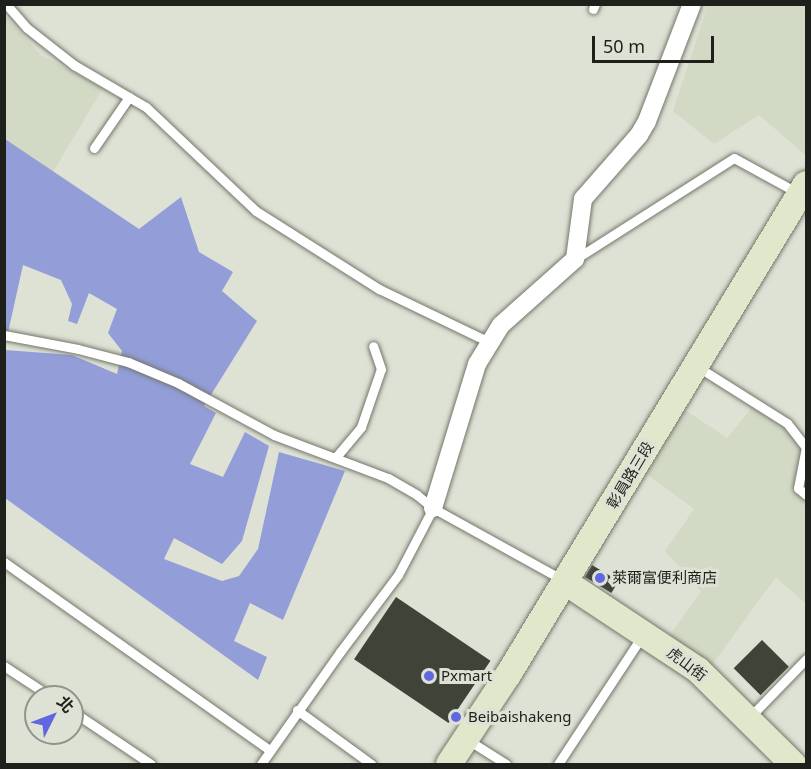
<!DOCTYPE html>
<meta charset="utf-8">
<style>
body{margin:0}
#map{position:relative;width:811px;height:769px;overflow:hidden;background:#dde2d5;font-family:"Noto Sans","Noto Sans TC",sans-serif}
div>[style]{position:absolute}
.built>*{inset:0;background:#d2d9c5}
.forest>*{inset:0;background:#939dd7}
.building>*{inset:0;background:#404338;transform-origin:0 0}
.roads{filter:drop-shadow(0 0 2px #73776b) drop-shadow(0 0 2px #73776b)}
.lane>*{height:9px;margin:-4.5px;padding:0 4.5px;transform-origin:4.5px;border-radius:4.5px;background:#fff}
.street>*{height:18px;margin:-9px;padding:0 9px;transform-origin:9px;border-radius:9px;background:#fff}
.secondary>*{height:26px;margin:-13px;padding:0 13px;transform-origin:13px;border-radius:13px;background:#e0e7ca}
.dots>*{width:16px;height:16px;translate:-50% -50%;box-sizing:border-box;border:3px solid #dde2d5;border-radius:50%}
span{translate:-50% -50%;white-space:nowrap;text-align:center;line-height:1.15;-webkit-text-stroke:6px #dde2d5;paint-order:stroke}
.street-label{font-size:15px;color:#1e201b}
.poi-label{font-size:15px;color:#1e201b}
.left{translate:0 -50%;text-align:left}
.frame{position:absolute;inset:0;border:6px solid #1e201b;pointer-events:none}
.north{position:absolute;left:24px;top:685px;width:60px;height:60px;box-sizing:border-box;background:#dde2d5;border:2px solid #91948b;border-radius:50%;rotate:48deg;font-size:16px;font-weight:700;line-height:24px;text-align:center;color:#1e201b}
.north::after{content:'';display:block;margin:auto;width:21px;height:27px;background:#5f68e0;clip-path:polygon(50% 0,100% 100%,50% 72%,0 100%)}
.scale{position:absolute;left:592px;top:36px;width:122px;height:27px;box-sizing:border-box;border:3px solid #1e201b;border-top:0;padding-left:8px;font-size:18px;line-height:21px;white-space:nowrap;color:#1e201b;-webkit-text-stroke:4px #dde2d5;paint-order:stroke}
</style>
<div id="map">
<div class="built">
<i style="clip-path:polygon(708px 5px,806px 5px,805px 155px,759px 115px,714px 144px,673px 111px)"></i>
<i style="clip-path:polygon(4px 15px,41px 55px,103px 88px,53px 172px,5px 139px)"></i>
<i style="clip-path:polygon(754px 405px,806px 446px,806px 460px,792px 490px,806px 502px,806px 604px,776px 577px,709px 669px,666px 641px,701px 591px,665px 551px,694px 509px,647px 474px,685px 410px,727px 438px)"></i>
</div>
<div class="forest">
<i style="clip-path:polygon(5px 139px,139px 229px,181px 197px,199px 252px,233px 272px,222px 291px,257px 321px,204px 406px,216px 413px,190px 464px,223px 477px,245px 432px,269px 446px,242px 541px,222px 564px,174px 538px,164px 559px,222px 581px,239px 576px,258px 549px,279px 452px,345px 471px,283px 620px,250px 603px,234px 641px,267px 657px,258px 680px,5px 498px,5px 350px,72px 355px,117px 374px,122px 351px,108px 333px,117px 309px,89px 293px,77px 324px,68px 321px,72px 304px,61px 280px,23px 265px,7px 337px,5px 336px)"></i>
</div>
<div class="building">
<i style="left:592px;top:565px;width:31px;height:14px;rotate:31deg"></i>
<i style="left:396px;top:597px;width:114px;height:75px;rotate:34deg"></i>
<i style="left:762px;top:640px;width:38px;height:40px;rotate:45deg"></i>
</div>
<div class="roads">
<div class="lane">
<i style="left:6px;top:4px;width:32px;rotate:49deg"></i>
<i style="left:27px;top:28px;width:60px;rotate:38.2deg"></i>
<i style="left:74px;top:65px;width:83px;rotate:30.3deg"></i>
<i style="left:146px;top:107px;width:151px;rotate:43.4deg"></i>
<i style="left:256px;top:211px;width:146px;rotate:32.4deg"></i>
<i style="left:379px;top:289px;width:122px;rotate:25.7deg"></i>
<i style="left:593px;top:9px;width:5px;rotate:-68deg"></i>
<i style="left:94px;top:148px;width:62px;rotate:-55.5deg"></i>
<i style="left:577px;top:258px;width:186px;rotate:-32.5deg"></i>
<i style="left:734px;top:158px;width:73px;rotate:28.7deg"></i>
<i style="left:4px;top:335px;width:75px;rotate:10.7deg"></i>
<i style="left:78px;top:349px;width:52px;rotate:14.6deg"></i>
<i style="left:128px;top:362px;width:54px;rotate:22.8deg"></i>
<i style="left:178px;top:383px;width:109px;rotate:28.4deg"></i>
<i style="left:274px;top:435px;width:122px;rotate:20.7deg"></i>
<i style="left:388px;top:478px;width:34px;rotate:30deg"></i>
<i style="left:417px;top:495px;width:21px;rotate:39deg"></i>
<i style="left:433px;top:508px;width:149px;rotate:29deg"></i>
<i style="left:698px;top:367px;width:105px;rotate:32.2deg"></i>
<i style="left:787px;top:423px;width:31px;rotate:52deg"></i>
<i style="left:806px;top:447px;width:42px;rotate:101deg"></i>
<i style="left:798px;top:488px;width:11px;rotate:41deg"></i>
<i style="left:336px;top:457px;width:39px;rotate:-50deg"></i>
<i style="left:361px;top:427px;width:61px;rotate:-71deg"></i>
<i style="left:381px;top:369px;width:24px;rotate:-109deg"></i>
<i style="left:4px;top:562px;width:326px;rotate:35.3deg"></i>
<i style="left:4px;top:666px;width:56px;rotate:33.4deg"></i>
<i style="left:297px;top:710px;width:92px;rotate:36.1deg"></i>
<i style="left:72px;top:711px;width:95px;rotate:33.9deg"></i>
<i style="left:749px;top:718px;width:82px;rotate:-46deg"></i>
<i style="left:468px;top:740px;width:45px;rotate:32.3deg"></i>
<i style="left:261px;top:764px;width:137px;rotate:-54.8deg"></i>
<i style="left:340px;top:652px;width:96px;rotate:-53deg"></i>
<i style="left:398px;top:575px;width:76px;rotate:-62.4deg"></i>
<i style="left:558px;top:764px;width:153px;rotate:-56.7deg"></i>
</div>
<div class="street">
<i style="left:433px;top:508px;width:151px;rotate:-73deg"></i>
<i style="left:477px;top:364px;width:46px;rotate:-58.4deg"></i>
<i style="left:501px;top:325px;width:99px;rotate:-41.7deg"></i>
<i style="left:575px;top:259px;width:61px;rotate:-82.4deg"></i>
<i style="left:583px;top:199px;width:85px;rotate:-48.8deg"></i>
<i style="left:639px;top:135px;width:16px;rotate:-60deg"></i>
<i style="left:647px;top:121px;width:125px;rotate:-69deg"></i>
</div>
<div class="secondary">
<i style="left:565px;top:582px;width:159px;rotate:33.5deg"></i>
<i style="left:698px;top:670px;width:134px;rotate:44.7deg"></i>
<i style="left:449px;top:764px;width:107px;rotate:-56.5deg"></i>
<i style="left:508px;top:675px;width:574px;rotate:-58.75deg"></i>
</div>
</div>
<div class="dots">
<i style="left:600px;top:578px;background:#5f68e0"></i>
<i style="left:429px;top:676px;background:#5f68e0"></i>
<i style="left:456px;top:717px;background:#5f68e0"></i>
</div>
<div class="street-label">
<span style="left:630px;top:475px;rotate:-59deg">彰員路三段</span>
<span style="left:687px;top:664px;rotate:37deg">虎山街</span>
</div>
<div class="poi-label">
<span class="left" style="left:612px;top:578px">萊爾富便利商店</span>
<span class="left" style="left:441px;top:676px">Pxmart</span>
<span class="left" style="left:468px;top:717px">Beibaishakeng</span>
</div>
<div class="frame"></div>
<div class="north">北</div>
<div class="scale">50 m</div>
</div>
